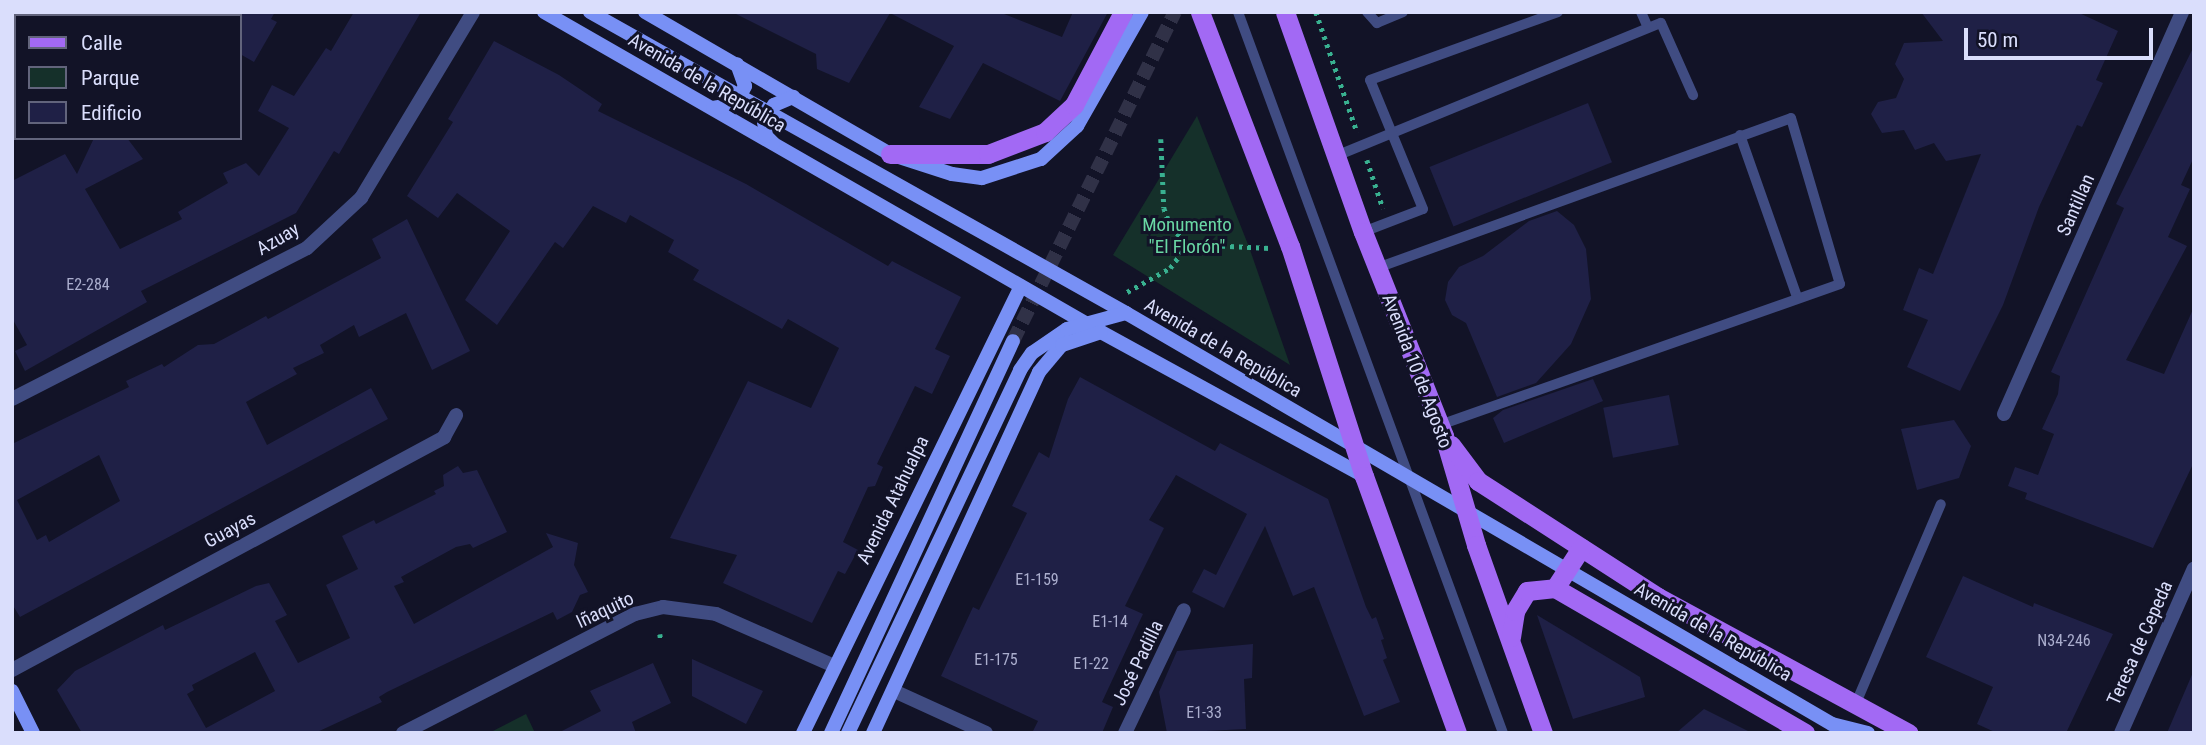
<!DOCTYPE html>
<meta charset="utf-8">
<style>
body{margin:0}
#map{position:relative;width:2206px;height:745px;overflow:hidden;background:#121327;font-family:"Roboto Condensed",sans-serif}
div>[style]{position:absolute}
.green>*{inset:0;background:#15302a}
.building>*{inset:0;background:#1f2046;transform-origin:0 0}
.secondary-tunnel>*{height:14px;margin-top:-7px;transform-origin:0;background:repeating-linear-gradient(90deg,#303147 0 14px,transparent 0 21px)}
.path>*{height:4.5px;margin-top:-2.25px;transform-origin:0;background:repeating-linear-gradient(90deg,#39b190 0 3.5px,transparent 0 8.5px)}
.service>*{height:10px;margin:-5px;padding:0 5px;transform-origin:5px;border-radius:5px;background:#404c82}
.minor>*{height:14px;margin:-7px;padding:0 7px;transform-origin:7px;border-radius:7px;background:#404c82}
.secondary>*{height:14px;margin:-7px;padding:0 7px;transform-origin:7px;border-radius:7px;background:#7890f5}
.primary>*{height:19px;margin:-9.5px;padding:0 9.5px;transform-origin:9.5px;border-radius:9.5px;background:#a269f4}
span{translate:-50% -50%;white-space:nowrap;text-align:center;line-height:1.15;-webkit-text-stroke:6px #121327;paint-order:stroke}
.number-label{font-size:16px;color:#abaece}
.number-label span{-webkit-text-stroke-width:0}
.street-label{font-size:19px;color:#dadefc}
.park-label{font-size:19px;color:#6ad8a5}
.frame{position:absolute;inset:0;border:14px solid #dadefc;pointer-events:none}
.legend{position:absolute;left:14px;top:14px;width:228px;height:126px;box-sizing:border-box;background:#121327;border:2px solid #62647c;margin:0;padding:9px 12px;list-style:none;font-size:21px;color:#dadefc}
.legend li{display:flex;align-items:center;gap:14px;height:35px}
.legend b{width:35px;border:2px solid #62647c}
.scale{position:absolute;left:1964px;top:28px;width:189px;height:32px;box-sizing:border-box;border:4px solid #dadefc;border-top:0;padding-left:9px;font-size:21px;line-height:24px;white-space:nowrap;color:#dadefc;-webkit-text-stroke:5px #121327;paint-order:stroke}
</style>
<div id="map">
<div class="green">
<i style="clip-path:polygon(1197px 116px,1249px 247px,1290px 365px,1113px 255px)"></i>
<i style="clip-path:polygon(526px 714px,535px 733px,489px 733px)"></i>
</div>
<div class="building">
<i style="clip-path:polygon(240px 12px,275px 12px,271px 19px,277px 22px,254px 62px,240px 54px)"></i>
<i style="clip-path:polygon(354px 12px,421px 12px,339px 154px,334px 151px,296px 213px,141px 291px,147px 302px,25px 371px,15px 351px,27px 345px,12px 318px,12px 181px,65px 154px,77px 174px,94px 138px,127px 138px,143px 159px,85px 189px,120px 249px,182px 219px,178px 212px,228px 183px,223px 173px,246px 163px,259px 176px,289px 128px,258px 111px,272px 85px,294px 96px,326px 48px,331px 51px)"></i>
<i style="clip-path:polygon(732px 12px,999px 12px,1062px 37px,1073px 12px,1108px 12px,1060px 101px,983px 63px,950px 119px,919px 107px,954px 46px,890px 13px,849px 83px,817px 69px,816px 54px)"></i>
<i style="clip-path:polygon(1921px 12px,2077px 12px,2118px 31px,2096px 80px,2103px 83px,2082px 127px,2077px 125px,2039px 207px,2003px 305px,1960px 391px,1907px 367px,1928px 320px,1903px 310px,1919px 268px,1933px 274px,1981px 154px,1946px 161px,1934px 143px,1915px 150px,1904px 130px,1882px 133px,1871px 114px,1878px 102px,1896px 98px,1904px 79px,1895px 64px,1904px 43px,1943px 41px)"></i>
<i style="clip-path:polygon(494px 41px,559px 75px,602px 104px,598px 111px,746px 184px,888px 266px,892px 261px,961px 297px,935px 349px,950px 356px,932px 394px,915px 386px,877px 464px,883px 467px,875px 486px,868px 487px,843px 542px,858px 550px,845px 574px,838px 571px,812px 623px,723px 583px,737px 555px,670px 538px,748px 381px,811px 408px,839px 348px,788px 319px,782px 329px,693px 280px,699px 270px,668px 252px,674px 240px,630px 215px,626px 223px,593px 206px,563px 248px,555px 242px,497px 325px,465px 300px,510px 231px,457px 193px,438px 218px,407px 196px,453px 122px,448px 119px)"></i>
<i style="clip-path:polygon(2194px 46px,2194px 157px,2181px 185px,2190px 189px,2168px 237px,2187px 246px,2126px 360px,2164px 374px,2194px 307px,2194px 462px,2153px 548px,2025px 499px,2027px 493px,2008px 486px,2015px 467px,2038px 475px,2054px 434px,2042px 429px,2058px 394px,2060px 376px,2051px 372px,2124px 208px,2116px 204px)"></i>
<i style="left:1588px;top:103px;width:64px;height:171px;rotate:68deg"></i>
<i style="clip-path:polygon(1557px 211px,1574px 225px,1586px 249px,1591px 299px,1571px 344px,1536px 383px,1497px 397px,1466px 323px,1452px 315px,1445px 300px,1448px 282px,1459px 267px,1483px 256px,1529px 221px)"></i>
<i style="clip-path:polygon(evenodd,407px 219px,470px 351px,432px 370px,406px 313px,359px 337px,354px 325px,320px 345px,324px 353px,293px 368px,297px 374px,246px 402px,267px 445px,371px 388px,388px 419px,20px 617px,12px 604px,12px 444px,129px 387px,126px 381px,162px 364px,164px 367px,198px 345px,214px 344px,266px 316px,268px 319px,381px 258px,372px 239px,407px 219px,99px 455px,120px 501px,49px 542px,46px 535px,37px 540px,17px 500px,99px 455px)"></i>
<i style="clip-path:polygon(1080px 377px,1215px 451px,1220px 443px,1328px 499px,1366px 607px,1372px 619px,1376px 617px,1384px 639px,1381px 640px,1387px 658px,1383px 660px,1400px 702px,1364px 716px,1314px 587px,1293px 596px,1265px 526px,1224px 608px,1192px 592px,1204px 569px,1216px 575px,1247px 514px,1176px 475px,1149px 520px,1164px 528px,1125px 606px,1143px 614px,1102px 702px,1113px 707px,1102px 733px,1032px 733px,1038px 721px,941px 676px,973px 607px,979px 610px,1027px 513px,1012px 506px,1039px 452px,1049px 458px,1068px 399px)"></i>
<i style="clip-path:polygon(1593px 379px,1603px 401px,1504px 443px,1493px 418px,1503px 410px)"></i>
<i style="left:1669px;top:395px;width:51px;height:67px;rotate:79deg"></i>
<i style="clip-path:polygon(1954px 420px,1971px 446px,1959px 478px,1917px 490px,1901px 429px)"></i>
<i style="clip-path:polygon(evenodd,458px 466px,463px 473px,477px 470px,507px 532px,473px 548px,470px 544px,456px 547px,401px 577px,404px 582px,394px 586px,414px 624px,553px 547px,546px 533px,578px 543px,574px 565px,588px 592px,580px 595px,572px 612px,557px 620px,553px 612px,387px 692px,379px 697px,382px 702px,315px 733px,82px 733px,57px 690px,75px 671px,163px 625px,165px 630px,256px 586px,269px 583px,287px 615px,275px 621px,298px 663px,350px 638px,326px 585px,358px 569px,342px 536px,374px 520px,376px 524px,436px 494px,434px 491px,444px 486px,443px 475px,458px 466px,255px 652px,275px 691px,206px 728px,187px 694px,194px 690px,192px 685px,255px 652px)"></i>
<i style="clip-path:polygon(1963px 576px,2033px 607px,2034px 603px,2113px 634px,2066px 733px,1997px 733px,1977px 724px,1993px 687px,1926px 657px)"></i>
<i style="clip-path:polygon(1537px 615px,1640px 677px,1645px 697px,1573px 719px)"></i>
<i style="clip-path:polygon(1253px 644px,1252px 678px,1244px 679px,1246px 729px,1167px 733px,1159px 692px,1177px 651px)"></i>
<i style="clip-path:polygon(692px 659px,763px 691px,746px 724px,692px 696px)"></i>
<i style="clip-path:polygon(653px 663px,671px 703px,632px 722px,636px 733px,558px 733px,601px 711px,590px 691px)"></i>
<i style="clip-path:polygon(2194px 670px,2194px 733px,2167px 733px)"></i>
<i style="clip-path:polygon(1704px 709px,1752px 733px,1676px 733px)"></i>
</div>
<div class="secondary-tunnel">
<i style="left:1013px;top:341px;width:367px;rotate:-63.8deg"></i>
</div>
<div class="path">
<i style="left:1316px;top:12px;width:127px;rotate:71.1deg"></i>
<i style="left:1161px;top:139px;width:69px;rotate:87.5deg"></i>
<i style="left:1164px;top:208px;width:20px;rotate:70deg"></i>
<i style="left:1171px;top:227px;width:24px;rotate:45deg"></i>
<i style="left:1188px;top:244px;width:82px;rotate:2.8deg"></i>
<i style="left:1367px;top:160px;width:51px;rotate:71.6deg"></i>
<i style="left:1127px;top:292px;width:49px;rotate:-29.2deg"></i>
<i style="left:1170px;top:268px;width:30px;rotate:-53deg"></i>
<i style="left:660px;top:634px;width:6px;rotate:81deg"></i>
</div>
<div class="service">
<i style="left:1238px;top:12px;width:768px;rotate:69.82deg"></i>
<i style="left:1367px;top:12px;width:15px;rotate:48deg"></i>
<i style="left:1377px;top:23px;width:28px;rotate:-23deg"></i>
<i style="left:1641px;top:12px;width:17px;rotate:66deg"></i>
<i style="left:1740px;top:135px;width:172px;rotate:70.6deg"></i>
<i style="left:1336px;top:156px;width:351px;rotate:-22.3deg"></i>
<i style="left:1661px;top:23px;width:79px;rotate:66deg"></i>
<i style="left:1363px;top:232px;width:64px;rotate:-21deg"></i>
<i style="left:1423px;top:209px;width:139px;rotate:-112.3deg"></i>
<i style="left:1370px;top:80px;width:200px;rotate:-19.9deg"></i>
<i style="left:1377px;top:268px;width:440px;rotate:-19.9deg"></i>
<i style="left:1791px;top:118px;width:173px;rotate:73.6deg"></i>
<i style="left:1840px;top:284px;width:425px;rotate:160.6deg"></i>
<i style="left:1856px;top:703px;width:216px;rotate:-66.9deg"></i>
</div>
<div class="minor">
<i style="left:130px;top:16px;width:4px;rotate:-63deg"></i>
<i style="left:12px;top:127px;width:4px;rotate:-27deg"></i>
<i style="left:12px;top:399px;width:331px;rotate:-27.1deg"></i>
<i style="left:307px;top:248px;width:74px;rotate:-42.8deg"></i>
<i style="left:361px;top:198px;width:217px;rotate:-58.9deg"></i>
<i style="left:2004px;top:414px;width:440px;rotate:-66.1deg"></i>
<i style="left:12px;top:670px;width:491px;rotate:-28.3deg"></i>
<i style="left:444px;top:437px;width:25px;rotate:-61deg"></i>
<i style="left:894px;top:691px;width:101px;rotate:24.5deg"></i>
<i style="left:403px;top:733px;width:261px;rotate:-27.2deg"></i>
<i style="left:635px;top:614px;width:29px;rotate:-14deg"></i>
<i style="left:663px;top:607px;width:53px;rotate:7.5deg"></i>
<i style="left:716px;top:614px;width:127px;rotate:23.7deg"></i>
<i style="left:1125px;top:733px;width:136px;rotate:-64.4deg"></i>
<i style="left:2121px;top:733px;width:180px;rotate:-66.1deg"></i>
</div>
<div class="secondary">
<i style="left:544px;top:12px;width:642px;rotate:29.88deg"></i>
<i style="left:1101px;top:332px;width:300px;rotate:28.7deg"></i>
<i style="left:590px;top:12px;width:615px;rotate:29.32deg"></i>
<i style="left:1126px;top:313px;width:817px;rotate:30.21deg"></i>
<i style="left:1832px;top:724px;width:37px;rotate:14deg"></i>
<i style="left:645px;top:12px;width:283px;rotate:30.1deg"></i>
<i style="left:890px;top:154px;width:65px;rotate:17.9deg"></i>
<i style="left:952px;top:174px;width:30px;rotate:8deg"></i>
<i style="left:982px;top:178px;width:62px;rotate:-17.9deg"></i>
<i style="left:1041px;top:159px;width:49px;rotate:-42.5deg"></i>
<i style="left:1077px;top:126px;width:131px;rotate:-60.3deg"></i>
<i style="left:713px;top:108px;width:23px;rotate:-10deg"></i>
<i style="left:736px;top:104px;width:20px;rotate:-63deg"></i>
<i style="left:745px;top:86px;width:23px;rotate:-110deg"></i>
<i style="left:773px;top:143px;width:10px;rotate:-135deg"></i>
<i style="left:766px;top:136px;width:14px;rotate:-98deg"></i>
<i style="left:764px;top:122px;width:20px;rotate:-60deg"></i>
<i style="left:774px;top:105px;width:21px;rotate:-23deg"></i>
<i style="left:12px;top:691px;width:47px;rotate:63.4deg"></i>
<i style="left:803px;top:733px;width:497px;rotate:-64deg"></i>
<i style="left:831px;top:733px;width:432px;rotate:-65.1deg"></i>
<i style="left:848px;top:733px;width:402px;rotate:-64.6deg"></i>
<i style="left:1020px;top:370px;width:21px;rotate:-55deg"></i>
<i style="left:1032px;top:353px;width:42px;rotate:-34.4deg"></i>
<i style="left:1067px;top:329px;width:61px;rotate:-15.2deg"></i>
<i style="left:873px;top:733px;width:397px;rotate:-65.3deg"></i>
<i style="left:1039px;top:372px;width:35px;rotate:-50deg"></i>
<i style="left:1062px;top:345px;width:41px;rotate:-18.4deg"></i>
</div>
<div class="primary">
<i style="left:1200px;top:12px;width:251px;rotate:69deg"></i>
<i style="left:1290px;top:246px;width:242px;rotate:72.2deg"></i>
<i style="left:1364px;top:476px;width:273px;rotate:70.1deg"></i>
<i style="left:1285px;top:12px;width:233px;rotate:70.5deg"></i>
<i style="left:1363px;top:232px;width:219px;rotate:68.3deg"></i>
<i style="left:1444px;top:436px;width:114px;rotate:73.6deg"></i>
<i style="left:1476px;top:545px;width:200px;rotate:70.4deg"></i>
<i style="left:890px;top:154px;width:98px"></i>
<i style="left:988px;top:154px;width:61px;rotate:-21.1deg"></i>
<i style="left:1045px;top:132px;width:40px;rotate:-43deg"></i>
<i style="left:1074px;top:105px;width:105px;rotate:-62.2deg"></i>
<i style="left:1451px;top:445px;width:45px;rotate:53.1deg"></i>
<i style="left:1478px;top:481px;width:214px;rotate:32.8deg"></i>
<i style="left:1658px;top:597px;width:285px;rotate:28.5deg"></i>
<i style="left:1555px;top:588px;width:48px;rotate:-57deg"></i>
<i style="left:1511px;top:637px;width:26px;rotate:-81deg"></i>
<i style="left:1515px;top:611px;width:23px;rotate:-59deg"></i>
<i style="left:1527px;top:591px;width:28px;rotate:-6deg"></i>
<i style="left:1555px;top:588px;width:289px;rotate:30.1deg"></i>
</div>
<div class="number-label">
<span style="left:88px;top:285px">E2-284</span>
<span style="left:1037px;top:580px">E1-159</span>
<span style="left:1110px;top:622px">E1-14</span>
<span style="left:2064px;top:641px">N34-246</span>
<span style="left:996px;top:660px">E1-175</span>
<span style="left:1091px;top:664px">E1-22</span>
<span style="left:1204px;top:713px">E1-33</span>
</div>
<div class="street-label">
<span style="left:707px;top:83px;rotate:30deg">Avenida de la República</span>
<span style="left:2076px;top:205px;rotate:-66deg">Santillan</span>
<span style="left:278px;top:239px;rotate:-30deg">Azuay</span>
<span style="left:1223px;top:348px;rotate:30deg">Avenida de la República</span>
<span style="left:1417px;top:371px;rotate:69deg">Avenida 10 de Agosto</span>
<span style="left:893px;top:500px;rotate:-64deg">Avenida Atahualpa</span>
<span style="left:230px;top:530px;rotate:-28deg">Guayas</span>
<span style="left:605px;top:610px;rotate:-25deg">Iñaquito</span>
<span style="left:1713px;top:632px;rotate:30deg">Avenida de la República</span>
<span style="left:2140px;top:643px;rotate:-66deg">Teresa de Cepeda</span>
<span style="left:1138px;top:663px;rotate:-64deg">José Padilla</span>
</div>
<div class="park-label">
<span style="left:1187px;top:236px">Monumento<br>"El Florón"</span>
</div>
<div class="frame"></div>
<ul class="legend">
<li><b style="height:9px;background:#a269f4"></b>Calle</li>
<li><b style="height:19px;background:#15302a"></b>Parque</li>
<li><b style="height:19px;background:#1f2046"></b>Edificio</li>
</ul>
<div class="scale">50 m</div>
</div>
